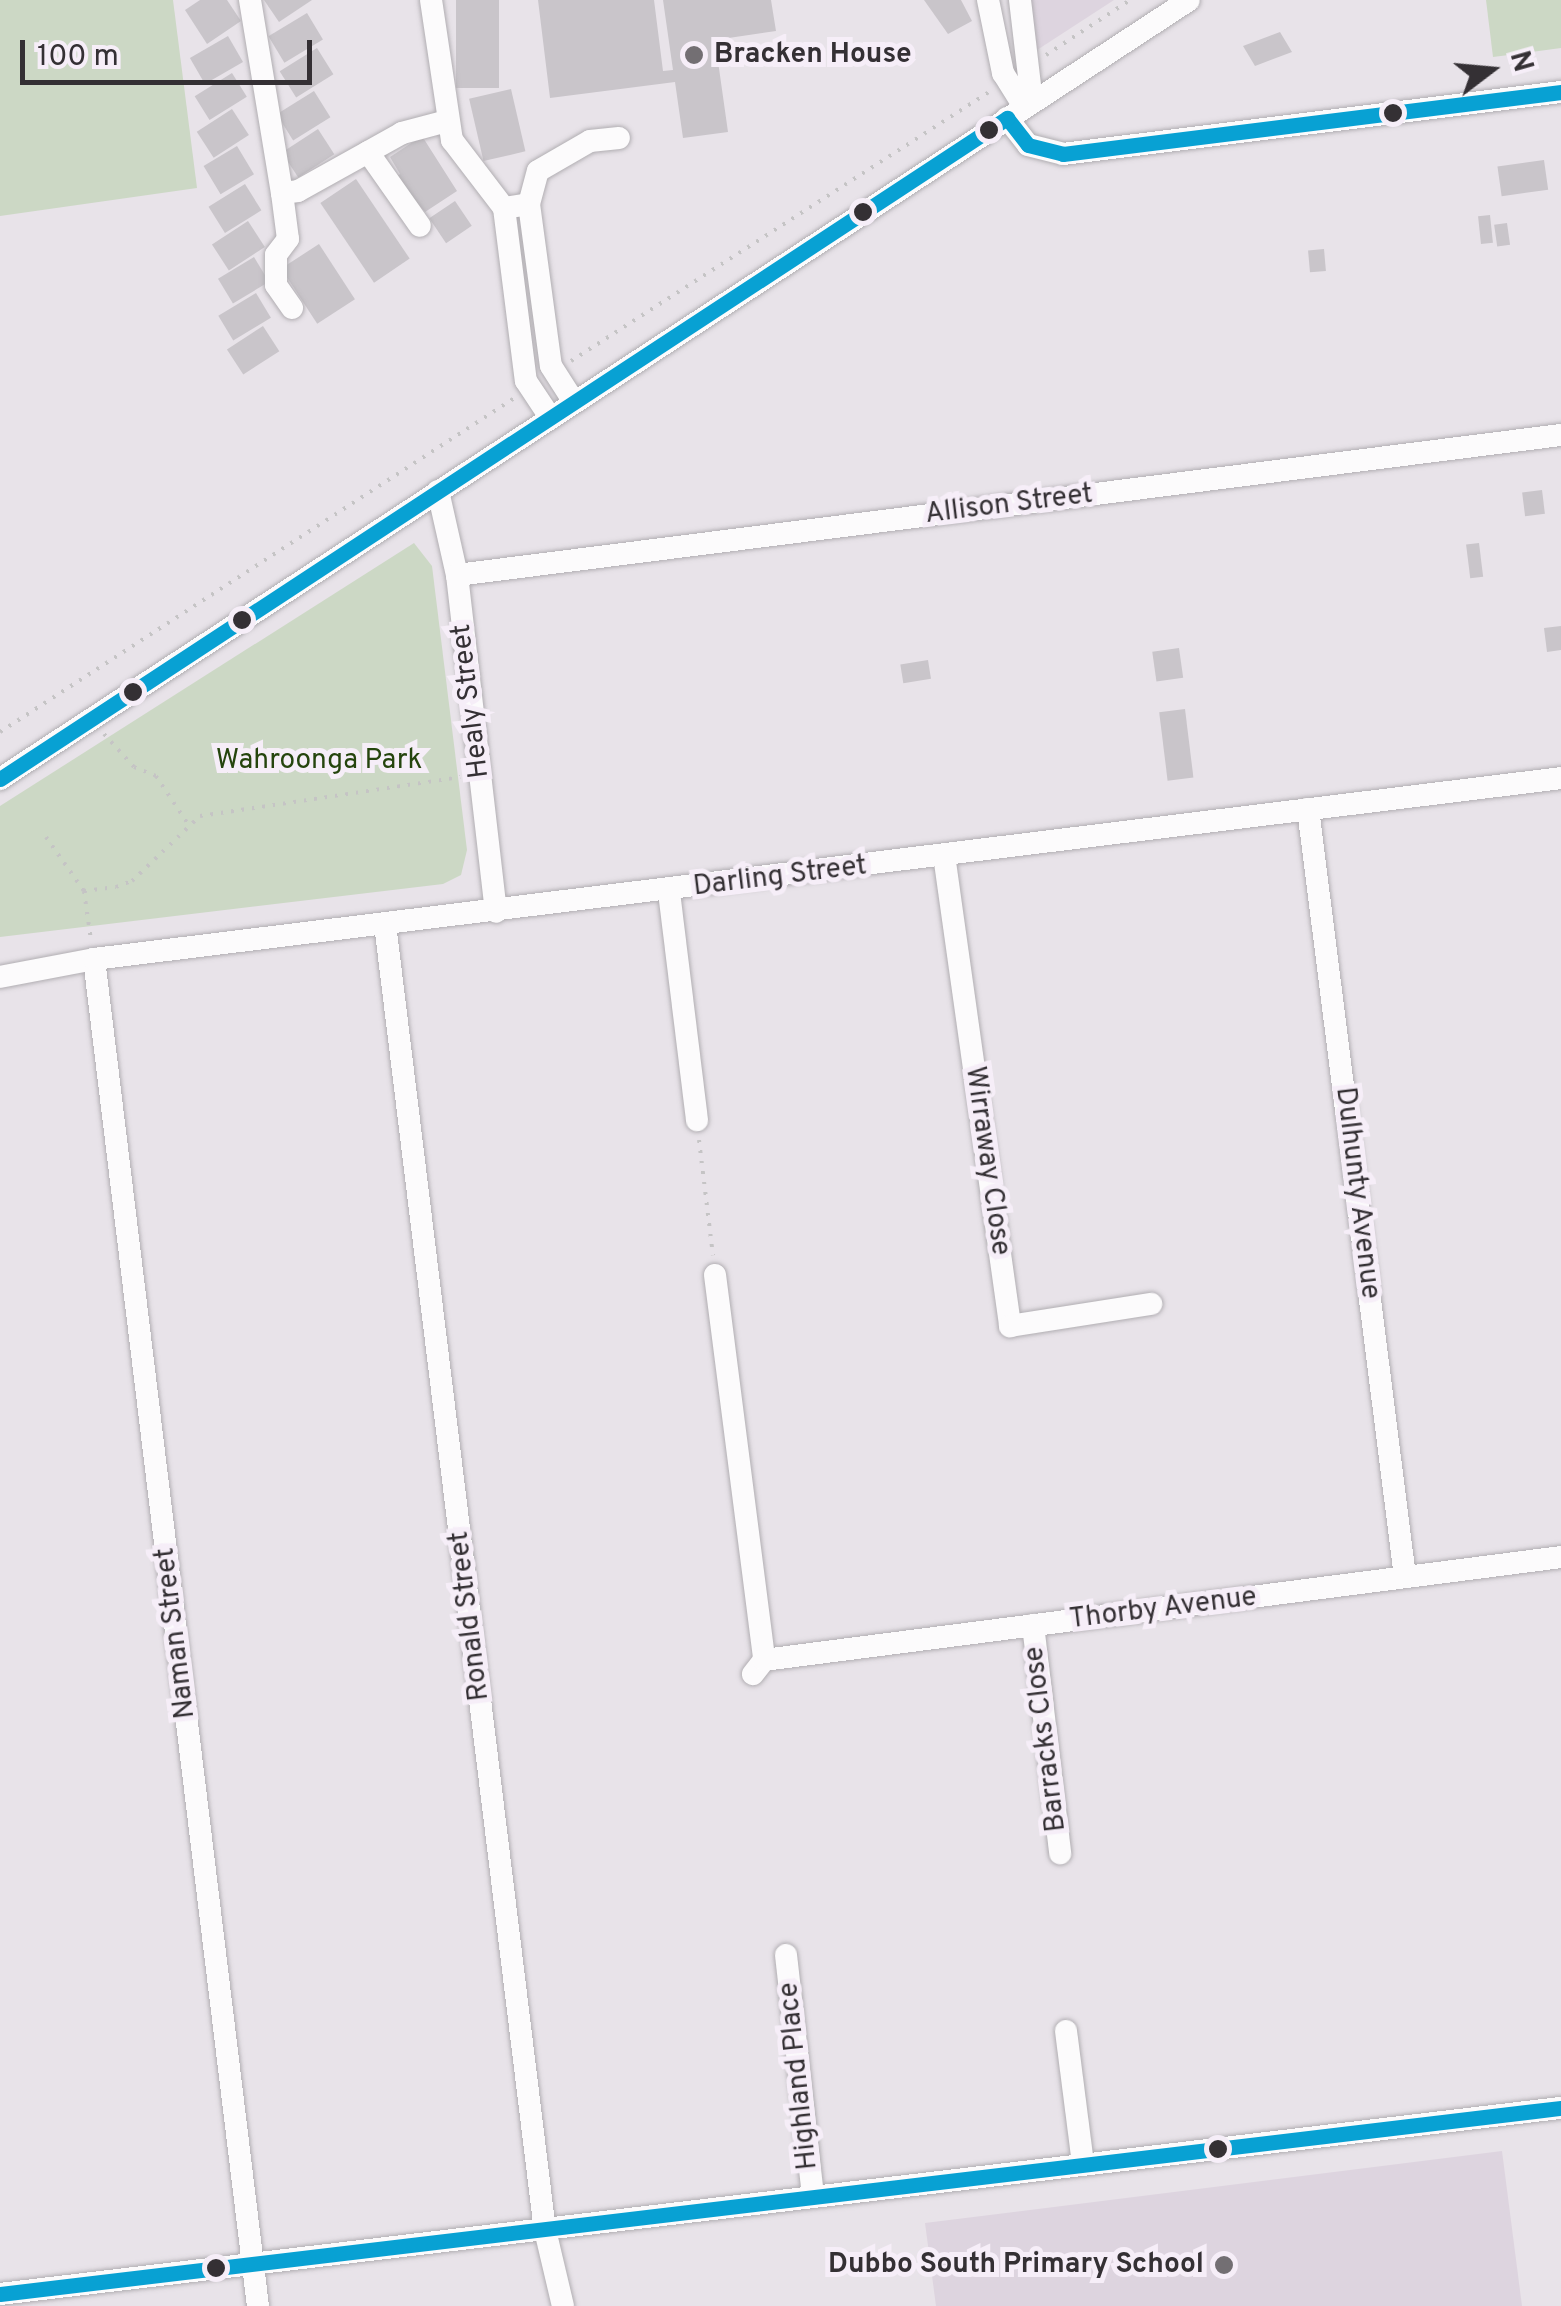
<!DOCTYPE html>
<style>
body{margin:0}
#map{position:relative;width:1561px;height:2306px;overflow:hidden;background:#e8e3e9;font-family:Overpass,sans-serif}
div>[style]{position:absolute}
.built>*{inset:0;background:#ddd4df}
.green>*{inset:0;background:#ccd8c5}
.building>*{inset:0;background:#c9c5ca;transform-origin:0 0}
.path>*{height:4px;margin-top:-2px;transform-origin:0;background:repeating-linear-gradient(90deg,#c5c4c5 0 2.5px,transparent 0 10.5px)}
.roads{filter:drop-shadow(0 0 2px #b1aeb2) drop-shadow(0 0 2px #b1aeb2)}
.minor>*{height:22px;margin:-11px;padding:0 11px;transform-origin:11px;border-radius:11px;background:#fcfbfc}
.bus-1>*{height:15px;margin:-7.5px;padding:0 7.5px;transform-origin:7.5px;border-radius:7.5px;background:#08a1d3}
.dots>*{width:28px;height:28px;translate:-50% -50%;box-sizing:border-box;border:5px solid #f6eef8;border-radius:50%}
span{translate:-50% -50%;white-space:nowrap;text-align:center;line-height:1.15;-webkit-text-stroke:10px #f6eef8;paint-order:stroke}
.poi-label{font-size:28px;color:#343034;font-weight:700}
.left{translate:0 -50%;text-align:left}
.right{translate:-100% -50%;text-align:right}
.street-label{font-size:28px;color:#343034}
.park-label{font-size:28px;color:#25450d}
.north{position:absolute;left:1441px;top:20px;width:100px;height:100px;-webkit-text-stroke:8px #f6eef8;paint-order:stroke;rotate:74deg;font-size:28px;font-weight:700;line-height:40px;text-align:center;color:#343034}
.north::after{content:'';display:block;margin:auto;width:35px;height:45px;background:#343034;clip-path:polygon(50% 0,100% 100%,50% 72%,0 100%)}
.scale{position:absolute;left:20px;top:40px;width:292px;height:45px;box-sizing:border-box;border:5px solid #343034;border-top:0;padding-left:12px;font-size:30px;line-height:35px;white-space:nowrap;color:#343034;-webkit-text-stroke:8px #f6eef8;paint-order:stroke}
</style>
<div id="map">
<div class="built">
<i style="clip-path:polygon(1009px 0,1114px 0,1017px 63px)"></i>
<i style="clip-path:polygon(1502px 2151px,1522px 2306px,936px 2306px,925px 2223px)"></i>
</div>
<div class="green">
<i style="clip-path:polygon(0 0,173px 0,197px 188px,0 216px)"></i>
<i style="clip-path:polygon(1486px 0,1561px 0,1561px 48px,1493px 57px)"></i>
<i style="clip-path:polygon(414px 543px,432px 566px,467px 850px,461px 875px,443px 884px,0 937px,0 806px)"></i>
</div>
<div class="building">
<i style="clip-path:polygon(200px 0,227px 0,241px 21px,207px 44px,185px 10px)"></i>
<i style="clip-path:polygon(264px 0,312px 0,279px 22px)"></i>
<i style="left:456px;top:0;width:43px;height:88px"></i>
<i style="clip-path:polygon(538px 0,654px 0,663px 71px,673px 70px,663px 0,771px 0,776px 31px,715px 40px,728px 132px,683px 138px,675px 82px,550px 98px)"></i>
<i style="clip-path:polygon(924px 0,961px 0,972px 21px,948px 34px)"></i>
<i style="left:307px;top:13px;width:31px;height:45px;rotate:59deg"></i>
<i style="clip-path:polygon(1280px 32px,1292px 52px,1255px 66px,1243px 46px)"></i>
<i style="left:228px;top:36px;width:30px;height:44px;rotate:60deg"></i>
<i style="left:317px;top:48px;width:31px;height:44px;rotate:58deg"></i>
<i style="left:232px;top:73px;width:28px;height:44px;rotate:58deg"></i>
<i style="left:511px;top:89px;width:64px;height:43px;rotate:77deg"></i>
<i style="left:314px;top:91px;width:31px;height:44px;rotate:58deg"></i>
<i style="left:232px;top:109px;width:31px;height:42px;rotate:57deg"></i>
<i style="left:318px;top:129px;width:30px;height:43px;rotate:57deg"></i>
<i style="clip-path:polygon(422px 136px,457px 191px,425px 212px,395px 177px,400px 174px,390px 157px)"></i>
<i style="left:237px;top:146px;width:33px;height:39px;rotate:59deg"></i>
<i style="left:1544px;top:160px;width:30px;height:47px;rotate:82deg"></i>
<i style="left:356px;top:179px;width:96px;height:43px;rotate:56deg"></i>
<i style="left:245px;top:184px;width:31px;height:43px;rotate:58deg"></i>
<i style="left:455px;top:201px;width:30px;height:31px;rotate:56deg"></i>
<i style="left:1490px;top:215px;width:28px;height:12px;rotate:84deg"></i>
<i style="left:248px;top:221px;width:31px;height:43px;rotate:57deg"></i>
<i style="left:1507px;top:223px;width:22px;height:13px;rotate:82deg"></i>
<i style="left:319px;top:244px;width:66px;height:45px;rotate:57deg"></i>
<i style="left:1324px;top:249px;width:22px;height:16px;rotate:85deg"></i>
<i style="left:254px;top:257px;width:29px;height:42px;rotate:59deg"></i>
<i style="left:256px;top:293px;width:29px;height:44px;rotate:59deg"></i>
<i style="left:263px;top:326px;width:30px;height:43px;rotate:57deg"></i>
<i style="left:1542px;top:490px;width:24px;height:20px;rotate:83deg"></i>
<i style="left:1479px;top:543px;width:34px;height:13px;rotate:83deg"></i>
<i style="clip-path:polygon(1561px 626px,1561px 650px,1547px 652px,1544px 628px)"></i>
<i style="left:1179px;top:648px;width:30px;height:27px;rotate:82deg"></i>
<i style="left:928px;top:660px;width:19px;height:28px;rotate:81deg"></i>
<i style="left:1185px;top:709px;width:69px;height:26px;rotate:83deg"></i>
</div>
<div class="path">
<i style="left:1046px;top:55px;width:100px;rotate:-33.2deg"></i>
<i style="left:571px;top:361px;width:501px;rotate:-32.77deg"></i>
<i style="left:0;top:732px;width:612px;rotate:-32.99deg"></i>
<i style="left:104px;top:734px;width:45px;rotate:47.7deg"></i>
<i style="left:134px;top:767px;width:24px;rotate:22deg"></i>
<i style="left:156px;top:776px;width:61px;rotate:56.3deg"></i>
<i style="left:46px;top:837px;width:66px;rotate:54.9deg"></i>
<i style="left:84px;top:891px;width:32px;rotate:-7deg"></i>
<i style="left:116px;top:887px;width:17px;rotate:-21deg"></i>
<i style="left:132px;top:881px;width:94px;rotate:-43.7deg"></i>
<i style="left:200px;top:816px;width:263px;rotate:-8.5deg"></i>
<i style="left:84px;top:891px;width:49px;rotate:81.9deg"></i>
<i style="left:699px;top:1140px;width:116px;rotate:83.1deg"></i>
</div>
<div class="roads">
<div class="minor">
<i style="left:250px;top:0;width:196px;rotate:80.6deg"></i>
<i style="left:282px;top:193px;width:16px;rotate:-7deg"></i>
<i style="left:298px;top:191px;width:119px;rotate:-29.1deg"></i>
<i style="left:402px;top:133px;width:47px;rotate:-14.9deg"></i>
<i style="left:431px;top:0;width:142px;rotate:81.5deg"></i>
<i style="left:452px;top:140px;width:86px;rotate:52.6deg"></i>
<i style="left:504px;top:208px;width:25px;rotate:-9deg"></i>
<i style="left:529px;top:204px;width:34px;rotate:-75deg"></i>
<i style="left:538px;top:171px;width:60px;rotate:-30deg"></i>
<i style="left:590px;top:141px;width:29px;rotate:-6deg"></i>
<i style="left:988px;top:0;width:75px;rotate:78.4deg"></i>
<i style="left:1003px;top:73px;width:40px;rotate:58deg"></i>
<i style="left:1020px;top:0;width:103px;rotate:83.3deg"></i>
<i style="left:1007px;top:118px;width:34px;rotate:52deg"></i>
<i style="left:1028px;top:145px;width:36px;rotate:14deg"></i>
<i style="left:1063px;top:154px;width:502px;rotate:-7.1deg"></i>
<i style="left:368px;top:152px;width:90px;rotate:54.9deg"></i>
<i style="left:282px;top:193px;width:46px;rotate:82.6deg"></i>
<i style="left:288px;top:239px;width:20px;rotate:127deg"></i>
<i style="left:276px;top:255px;width:30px;rotate:90deg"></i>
<i style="left:276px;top:285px;width:28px;rotate:55deg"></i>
<i style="left:529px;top:204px;width:163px;rotate:82.3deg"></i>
<i style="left:551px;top:366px;width:43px;rotate:57.4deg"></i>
<i style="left:504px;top:208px;width:174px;rotate:82.8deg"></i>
<i style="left:526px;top:381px;width:43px;rotate:56.3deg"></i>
<i style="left:438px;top:491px;width:86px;rotate:77.3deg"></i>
<i style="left:457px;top:575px;width:339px;rotate:83.4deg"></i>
<i style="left:457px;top:575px;width:1113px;rotate:-7.23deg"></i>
<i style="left:0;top:779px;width:1421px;rotate:-33.23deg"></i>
<i style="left:1308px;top:809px;width:774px;rotate:82.8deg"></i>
<i style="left:944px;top:855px;width:476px;rotate:82deg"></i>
<i style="left:1010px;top:1326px;width:143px;rotate:-8.9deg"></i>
<i style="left:669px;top:892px;width:230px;rotate:83deg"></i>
<i style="left:385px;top:924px;width:1316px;rotate:83.02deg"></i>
<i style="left:545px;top:2230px;width:78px;rotate:76.7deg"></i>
<i style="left:94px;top:959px;width:1357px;rotate:83.06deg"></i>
<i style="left:0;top:977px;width:96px;rotate:-10.8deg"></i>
<i style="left:94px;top:959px;width:1478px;rotate:-7.03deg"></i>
<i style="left:715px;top:1275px;width:388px;rotate:82.7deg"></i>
<i style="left:764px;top:1660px;width:18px;rotate:128deg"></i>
<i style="left:1033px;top:1625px;width:230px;rotate:83.2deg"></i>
<i style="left:764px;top:1660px;width:804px;rotate:-7.36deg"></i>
<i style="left:786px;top:1955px;width:243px;rotate:83.6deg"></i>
<i style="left:1066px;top:2031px;width:134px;rotate:82.7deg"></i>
<i style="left:0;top:2294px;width:1572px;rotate:-6.8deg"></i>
</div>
</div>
<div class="bus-1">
<i style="left:1007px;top:118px;width:34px;rotate:52deg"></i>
<i style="left:1028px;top:145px;width:36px;rotate:14deg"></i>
<i style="left:1063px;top:154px;width:502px;rotate:-7.1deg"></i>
<i style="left:0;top:779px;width:1205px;rotate:-33.28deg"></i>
<i style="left:0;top:2294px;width:1572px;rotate:-6.8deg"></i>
</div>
<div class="dots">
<i style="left:694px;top:55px;background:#736f73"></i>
<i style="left:1393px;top:113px;background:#343034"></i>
<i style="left:989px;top:130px;background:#343034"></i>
<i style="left:863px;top:212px;background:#343034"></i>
<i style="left:242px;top:620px;background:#343034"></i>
<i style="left:133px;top:692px;background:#343034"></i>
<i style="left:1218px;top:2149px;background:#343034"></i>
<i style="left:1224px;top:2265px;background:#736f73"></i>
<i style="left:216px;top:2268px;background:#343034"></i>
</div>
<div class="poi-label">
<span class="left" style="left:714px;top:55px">Bracken House</span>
<span class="right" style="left:1204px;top:2265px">Dubbo South Primary School</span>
</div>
<div class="street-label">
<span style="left:1009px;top:505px;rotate:-7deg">Allison Street</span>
<span style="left:471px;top:701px;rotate:-97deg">Healy Street</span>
<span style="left:780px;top:877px;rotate:-7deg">Darling Street</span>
<span style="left:987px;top:1161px;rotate:82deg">Wirraway Close</span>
<span style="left:1357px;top:1193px;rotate:83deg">Dulhunty Avenue</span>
<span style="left:1163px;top:1609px;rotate:-7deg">Thorby Avenue</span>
<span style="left:470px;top:1616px;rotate:-97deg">Ronald Street</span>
<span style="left:176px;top:1633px;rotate:-97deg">Naman Street</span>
<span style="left:1046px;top:1739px;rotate:-97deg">Barracks Close</span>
<span style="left:799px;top:2076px;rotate:-96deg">Highland Place</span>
</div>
<div class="park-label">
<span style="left:319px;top:761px">Wahroonga Park</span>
</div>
<div class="north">N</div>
<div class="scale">100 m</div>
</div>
